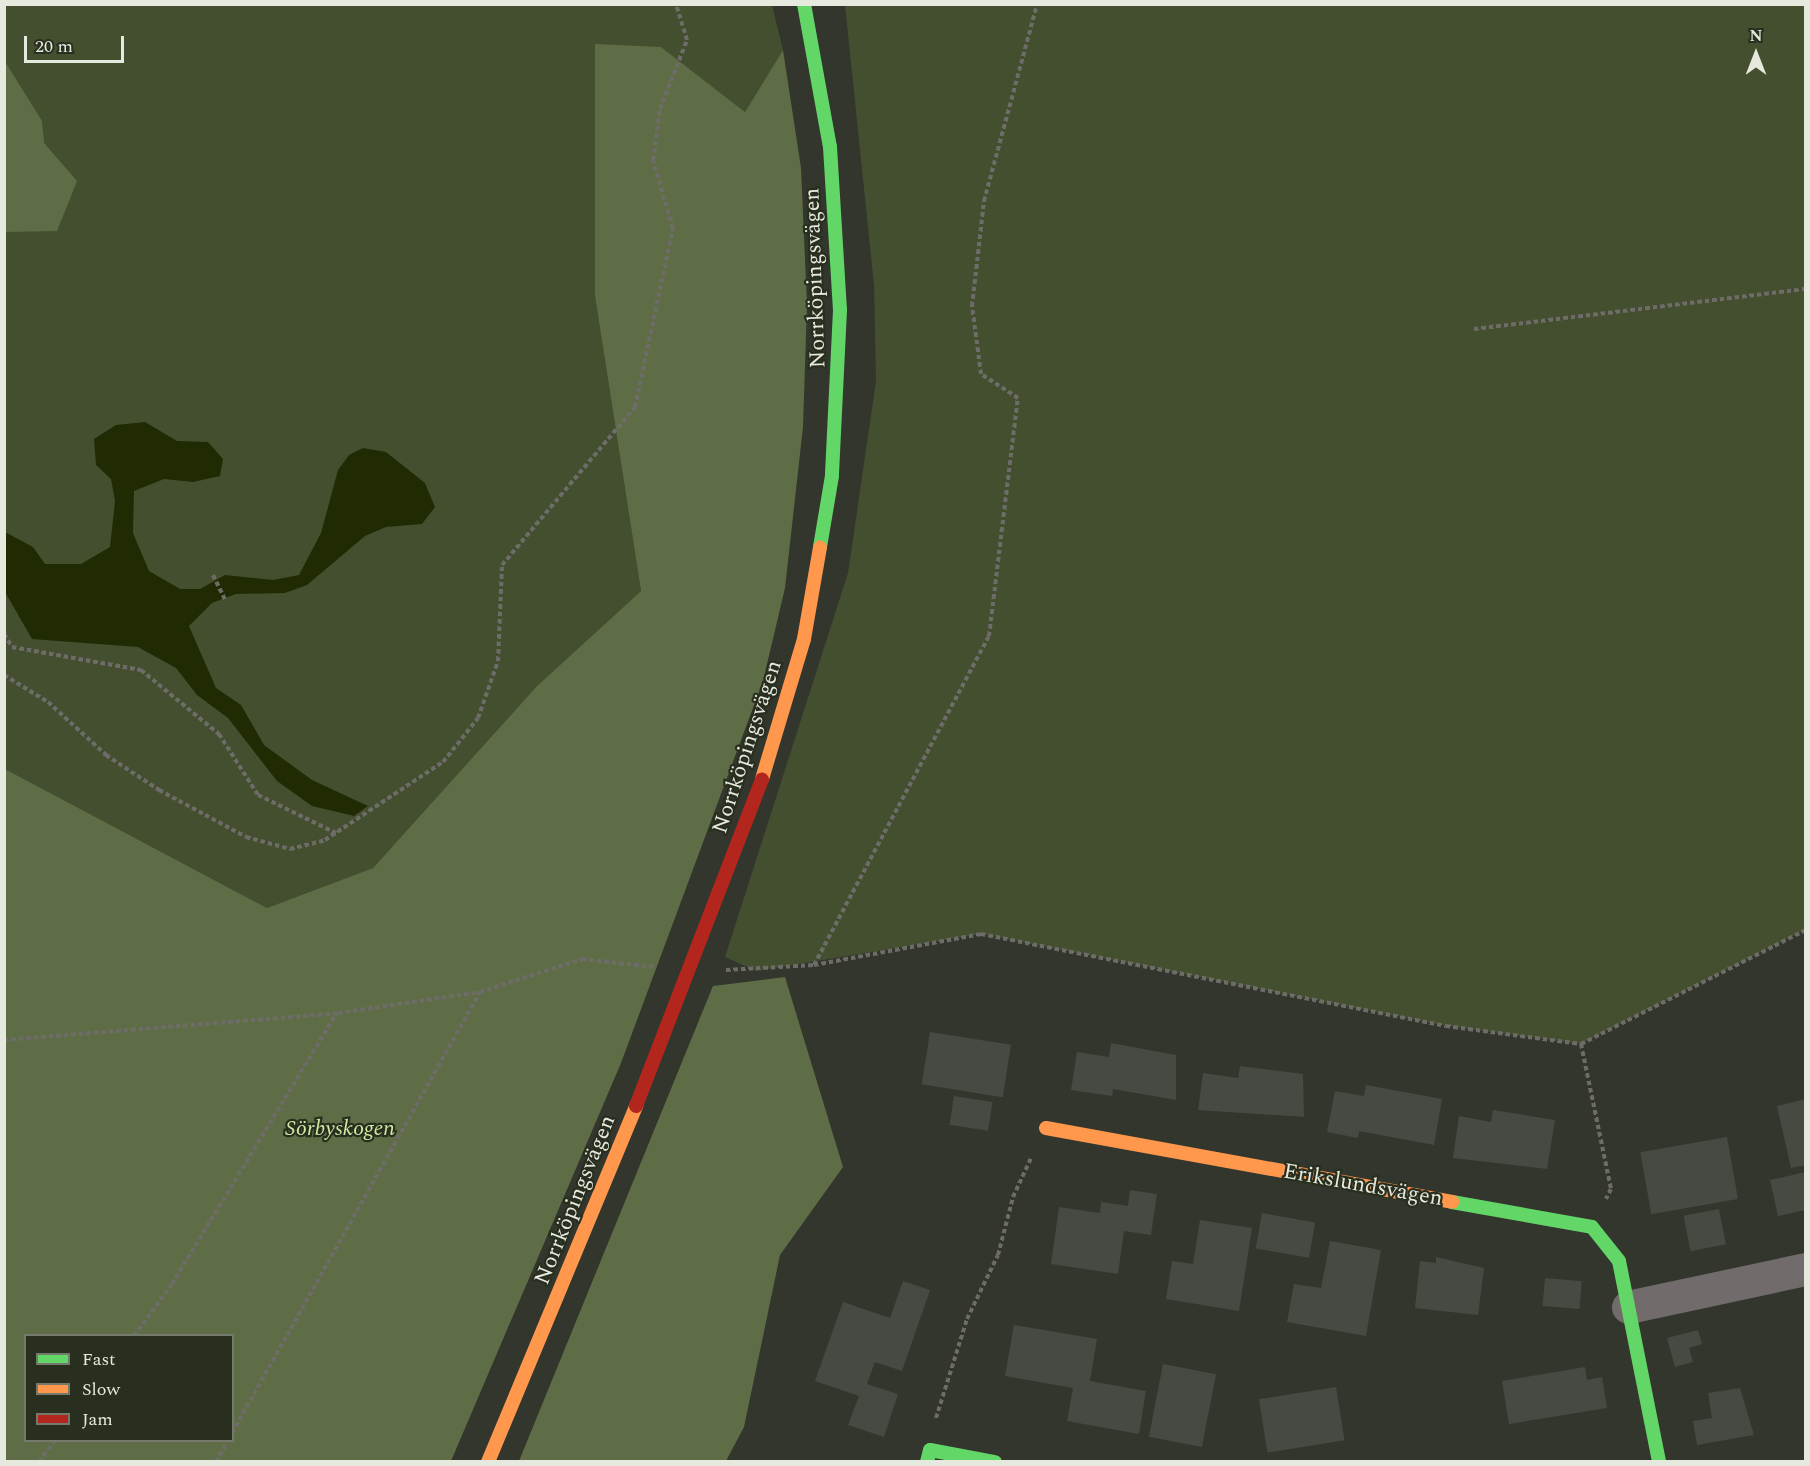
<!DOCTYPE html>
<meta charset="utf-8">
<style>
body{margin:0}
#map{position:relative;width:1810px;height:1466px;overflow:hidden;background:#32362d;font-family:Spectral,serif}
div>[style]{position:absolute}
.green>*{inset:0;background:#444f30}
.forest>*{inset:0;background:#5f6d46}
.water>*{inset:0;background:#202b04}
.building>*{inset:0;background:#474a43;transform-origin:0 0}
.path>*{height:4px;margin-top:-2px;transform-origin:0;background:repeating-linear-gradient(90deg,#6e6c68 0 4.5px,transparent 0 7.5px)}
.street>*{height:33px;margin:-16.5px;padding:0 16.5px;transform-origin:16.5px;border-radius:16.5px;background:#716c6b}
.fast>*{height:14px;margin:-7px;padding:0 7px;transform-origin:7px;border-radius:7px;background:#63d668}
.slow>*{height:14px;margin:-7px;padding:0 7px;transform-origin:7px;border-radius:7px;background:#ff974d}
.jam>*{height:14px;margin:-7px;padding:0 7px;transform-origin:7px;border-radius:7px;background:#b3261e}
span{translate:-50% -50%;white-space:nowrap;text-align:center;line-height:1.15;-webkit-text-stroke:4.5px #292f1f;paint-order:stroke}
.street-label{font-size:22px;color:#e5e9de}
.park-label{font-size:22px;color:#cfe9a1;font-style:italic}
.frame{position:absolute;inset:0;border:6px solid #e5e9de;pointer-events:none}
.legend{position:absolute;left:24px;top:1334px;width:210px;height:108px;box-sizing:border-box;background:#292f1f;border:2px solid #74796b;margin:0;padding:8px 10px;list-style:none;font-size:18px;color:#e5e9de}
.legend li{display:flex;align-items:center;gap:12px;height:30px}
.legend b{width:30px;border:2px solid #74796b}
.north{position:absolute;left:1726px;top:24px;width:60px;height:60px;-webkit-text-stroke:4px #292f1f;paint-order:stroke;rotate:0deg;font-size:16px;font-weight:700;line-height:24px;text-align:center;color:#e5e9de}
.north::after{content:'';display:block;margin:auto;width:21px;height:27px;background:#e5e9de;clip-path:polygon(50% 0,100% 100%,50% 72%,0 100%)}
.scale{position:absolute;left:24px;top:36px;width:100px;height:27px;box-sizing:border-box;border:3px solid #e5e9de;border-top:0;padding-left:8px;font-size:18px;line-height:21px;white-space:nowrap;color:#e5e9de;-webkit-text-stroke:4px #292f1f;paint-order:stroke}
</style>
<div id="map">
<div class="green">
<i style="clip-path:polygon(4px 5px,772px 5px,783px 50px,745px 112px,661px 47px,595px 296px,641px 591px,537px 686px,373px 868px,267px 908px,5px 769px)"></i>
<i style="clip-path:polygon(845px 5px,1805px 5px,1805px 930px,1581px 1044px,1446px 1026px,981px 934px,756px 971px,725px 957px,848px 573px,876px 381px,874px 285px)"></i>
</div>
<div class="forest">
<i style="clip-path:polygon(evenodd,595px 44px,661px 47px,745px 112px,783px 50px,801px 168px,807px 304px,803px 427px,785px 588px,763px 681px,621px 1063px,451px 1461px,5px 1461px,5px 769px,267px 908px,373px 868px,537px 686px,641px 591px,595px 296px,595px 44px,26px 1336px,232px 1336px,232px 1440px,26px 1440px,26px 1336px)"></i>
<i style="clip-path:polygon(4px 60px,42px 121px,44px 143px,77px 181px,57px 231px,5px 232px)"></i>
<i style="clip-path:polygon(785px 977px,843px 1167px,780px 1255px,744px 1427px,726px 1461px,519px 1461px,713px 986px)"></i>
</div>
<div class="water">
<i style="clip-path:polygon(145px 422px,177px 441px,208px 442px,223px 459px,220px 476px,193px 482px,164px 479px,134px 491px,133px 533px,149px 571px,180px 589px,200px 589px,225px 575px,273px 580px,299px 575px,321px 533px,338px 470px,349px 455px,363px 448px,386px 452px,425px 483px,435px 507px,422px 524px,386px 527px,365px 536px,307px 585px,285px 593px,236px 594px,212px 603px,189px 626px,216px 688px,241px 705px,264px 745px,312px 780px,368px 806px,354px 816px,312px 806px,277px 781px,228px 718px,197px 695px,176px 668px,138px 647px,32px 639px,5px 592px,5px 532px,33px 547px,45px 564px,81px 564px,110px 547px,115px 501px,111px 479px,96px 465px,94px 439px,116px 425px)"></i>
</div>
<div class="building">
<i style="left:930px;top:1032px;width:82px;height:53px;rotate:9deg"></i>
<i style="clip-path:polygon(1111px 1043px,1176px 1055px,1176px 1100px,1113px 1089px,1112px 1096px,1071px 1090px,1077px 1052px,1109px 1057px)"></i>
<i style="clip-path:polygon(1240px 1066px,1303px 1074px,1304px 1117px,1198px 1110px,1203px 1073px,1238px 1078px)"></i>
<i style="clip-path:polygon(1366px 1085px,1442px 1099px,1434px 1145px,1359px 1131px,1358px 1138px,1327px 1132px,1335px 1091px,1364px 1096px)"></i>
<i style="left:954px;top:1096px;width:39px;height:29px;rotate:9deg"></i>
<i style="clip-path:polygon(1806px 1099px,1806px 1165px,1791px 1168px,1777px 1106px)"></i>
<i style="clip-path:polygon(1493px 1110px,1555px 1120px,1547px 1169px,1453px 1158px,1459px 1116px,1491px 1122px)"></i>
<i style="left:1727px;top:1137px;width:63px;height:88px;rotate:80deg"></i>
<i style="clip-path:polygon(1806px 1172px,1806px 1210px,1778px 1216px,1770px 1180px)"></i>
<i style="clip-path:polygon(1130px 1190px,1157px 1194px,1151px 1235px,1124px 1231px,1118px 1274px,1051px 1264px,1059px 1207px,1100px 1213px,1101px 1202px,1128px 1206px)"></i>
<i style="left:1719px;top:1209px;width:36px;height:36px;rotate:79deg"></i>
<i style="left:1262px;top:1213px;width:54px;height:36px;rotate:10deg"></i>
<i style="clip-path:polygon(1200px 1220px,1252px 1228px,1239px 1311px,1166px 1299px,1172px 1261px,1193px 1264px)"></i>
<i style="clip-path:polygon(1330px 1241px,1381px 1250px,1366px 1336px,1287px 1322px,1294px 1284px,1321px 1288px)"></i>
<i style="clip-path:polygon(1436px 1257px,1484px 1268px,1478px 1315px,1415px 1308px,1420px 1261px,1436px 1263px)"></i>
<i style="left:1545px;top:1278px;width:37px;height:28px;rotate:5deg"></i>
<i style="clip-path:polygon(903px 1281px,930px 1290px,902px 1371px,875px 1362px,867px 1384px,898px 1394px,884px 1437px,848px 1425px,859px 1396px,815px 1381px,843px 1302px,890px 1318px)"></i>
<i style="clip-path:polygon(1014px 1325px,1097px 1339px,1090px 1381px,1146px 1391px,1139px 1434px,1067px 1421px,1073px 1388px,1005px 1376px)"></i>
<i style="clip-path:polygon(1698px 1330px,1702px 1344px,1689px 1348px,1693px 1362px,1675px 1367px,1667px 1338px)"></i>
<i style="left:1163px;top:1364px;width:54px;height:74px;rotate:11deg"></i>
<i style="clip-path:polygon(1585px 1367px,1587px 1380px,1602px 1377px,1607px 1408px,1509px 1424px,1502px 1381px)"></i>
<i style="left:1336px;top:1387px;width:54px;height:78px;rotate:81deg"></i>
<i style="clip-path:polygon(1740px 1388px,1754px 1435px,1697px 1445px,1693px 1421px,1712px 1418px,1708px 1393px)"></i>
</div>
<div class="path">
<i style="left:1474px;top:329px;width:334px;rotate:-6.9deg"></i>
<i style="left:213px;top:575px;width:30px;rotate:64deg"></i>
<i style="left:4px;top:634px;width:15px;rotate:58deg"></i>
<i style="left:12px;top:647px;width:131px;rotate:10.1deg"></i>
<i style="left:141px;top:670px;width:101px;rotate:39.4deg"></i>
<i style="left:219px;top:734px;width:72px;rotate:57.4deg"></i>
<i style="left:258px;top:795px;width:87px;rotate:26deg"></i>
<i style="left:4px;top:675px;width:52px;rotate:31.5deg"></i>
<i style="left:48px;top:702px;width:79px;rotate:42.4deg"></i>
<i style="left:106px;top:755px;width:64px;rotate:33.4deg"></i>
<i style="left:159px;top:790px;width:99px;rotate:28.4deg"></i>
<i style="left:246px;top:837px;width:46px;rotate:15.3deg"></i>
<i style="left:290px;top:849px;width:36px;rotate:-14deg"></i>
<i style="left:325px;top:840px;width:141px;rotate:-33.5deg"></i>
<i style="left:443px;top:762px;width:56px;rotate:-51.5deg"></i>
<i style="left:478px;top:718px;width:60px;rotate:-70.7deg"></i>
<i style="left:498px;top:661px;width:96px;rotate:-87.6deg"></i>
<i style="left:502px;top:565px;width:207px;rotate:-49.9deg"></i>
<i style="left:635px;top:407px;width:183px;rotate:-78deg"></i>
<i style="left:673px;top:228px;width:71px;rotate:-106.4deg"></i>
<i style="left:653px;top:160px;width:51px;rotate:-82.2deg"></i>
<i style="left:660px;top:109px;width:74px;rotate:-68.6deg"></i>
<i style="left:687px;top:40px;width:38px;rotate:-107deg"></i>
<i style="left:814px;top:965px;width:373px;rotate:-62deg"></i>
<i style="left:989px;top:636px;width:240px;rotate:-83.1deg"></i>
<i style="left:1018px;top:398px;width:44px;rotate:-147deg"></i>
<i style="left:981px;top:374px;width:69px;rotate:-97.5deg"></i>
<i style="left:972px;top:306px;width:106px;rotate:-83.5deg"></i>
<i style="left:984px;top:201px;width:204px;rotate:-74.9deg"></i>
<i style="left:726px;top:970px;width:88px;rotate:-3.3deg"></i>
<i style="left:814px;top:965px;width:170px;rotate:-10.5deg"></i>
<i style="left:981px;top:934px;width:474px;rotate:11.2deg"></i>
<i style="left:1446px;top:1026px;width:136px;rotate:7.6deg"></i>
<i style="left:1581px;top:1044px;width:252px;rotate:-26.9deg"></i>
<i style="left:4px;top:1040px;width:335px;rotate:-4.6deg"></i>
<i style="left:338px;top:1013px;width:144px;rotate:-8.4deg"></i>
<i style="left:480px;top:992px;width:107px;rotate:-17.9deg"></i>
<i style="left:582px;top:959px;width:73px;rotate:6.3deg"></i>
<i style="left:1581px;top:1044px;width:148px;rotate:78.3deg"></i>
<i style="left:1611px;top:1189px;width:11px;rotate:117deg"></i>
<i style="left:134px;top:1336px;width:64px;rotate:-53.8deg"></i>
<i style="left:172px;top:1284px;width:317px;rotate:-58.7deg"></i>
<i style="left:936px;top:1418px;width:104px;rotate:-72.6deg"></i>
<i style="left:967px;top:1319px;width:71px;rotate:-64.2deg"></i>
<i style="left:998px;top:1255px;width:60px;rotate:-75.5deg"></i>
<i style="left:1013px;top:1197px;width:43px;rotate:-65.2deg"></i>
<i style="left:232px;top:1433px;width:506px;rotate:-60.65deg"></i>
<i style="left:39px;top:1462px;width:27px;rotate:-54deg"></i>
<i style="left:216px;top:1462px;width:25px;rotate:-61deg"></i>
</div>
<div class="street">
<i style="left:1628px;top:1307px;width:182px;rotate:-12.1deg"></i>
</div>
<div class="fast">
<i style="left:804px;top:4px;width:145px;rotate:79.7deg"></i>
<i style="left:830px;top:147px;width:163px;rotate:86.5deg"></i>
<i style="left:840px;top:310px;width:166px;rotate:92.8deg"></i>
<i style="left:832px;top:476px;width:72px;rotate:99.6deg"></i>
<i style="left:1452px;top:1202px;width:142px;rotate:10.1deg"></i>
<i style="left:1592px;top:1227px;width:43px;rotate:51.5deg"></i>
<i style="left:1619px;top:1261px;width:205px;rotate:78.7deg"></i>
<i style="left:927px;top:1462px;width:12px;rotate:-76deg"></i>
<i style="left:930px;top:1450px;width:66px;rotate:10.5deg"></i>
</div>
<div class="slow">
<i style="left:762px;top:779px;width:146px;rotate:-73.3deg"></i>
<i style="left:804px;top:639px;width:93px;rotate:-80.1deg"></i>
<i style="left:1046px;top:1128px;width:413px;rotate:10.3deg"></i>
<i style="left:488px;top:1462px;width:386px;rotate:-67.4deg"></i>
</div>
<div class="jam">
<i style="left:636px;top:1106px;width:350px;rotate:-68.9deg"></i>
</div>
<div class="street-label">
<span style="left:815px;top:278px;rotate:-92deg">Norrköpingsvägen</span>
<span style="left:747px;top:747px;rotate:-72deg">Norrköpingsvägen</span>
<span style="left:1363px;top:1185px;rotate:10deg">Erikslundsvägen</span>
<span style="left:575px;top:1200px;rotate:-68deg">Norrköpingsvägen</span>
</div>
<div class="park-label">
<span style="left:340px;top:1129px">Sörbyskogen</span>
</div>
<div class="frame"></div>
<ul class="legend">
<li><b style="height:8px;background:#63d668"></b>Fast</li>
<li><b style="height:8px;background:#ff974d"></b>Slow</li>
<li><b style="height:8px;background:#b3261e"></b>Jam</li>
</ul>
<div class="north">N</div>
<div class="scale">20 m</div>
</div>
